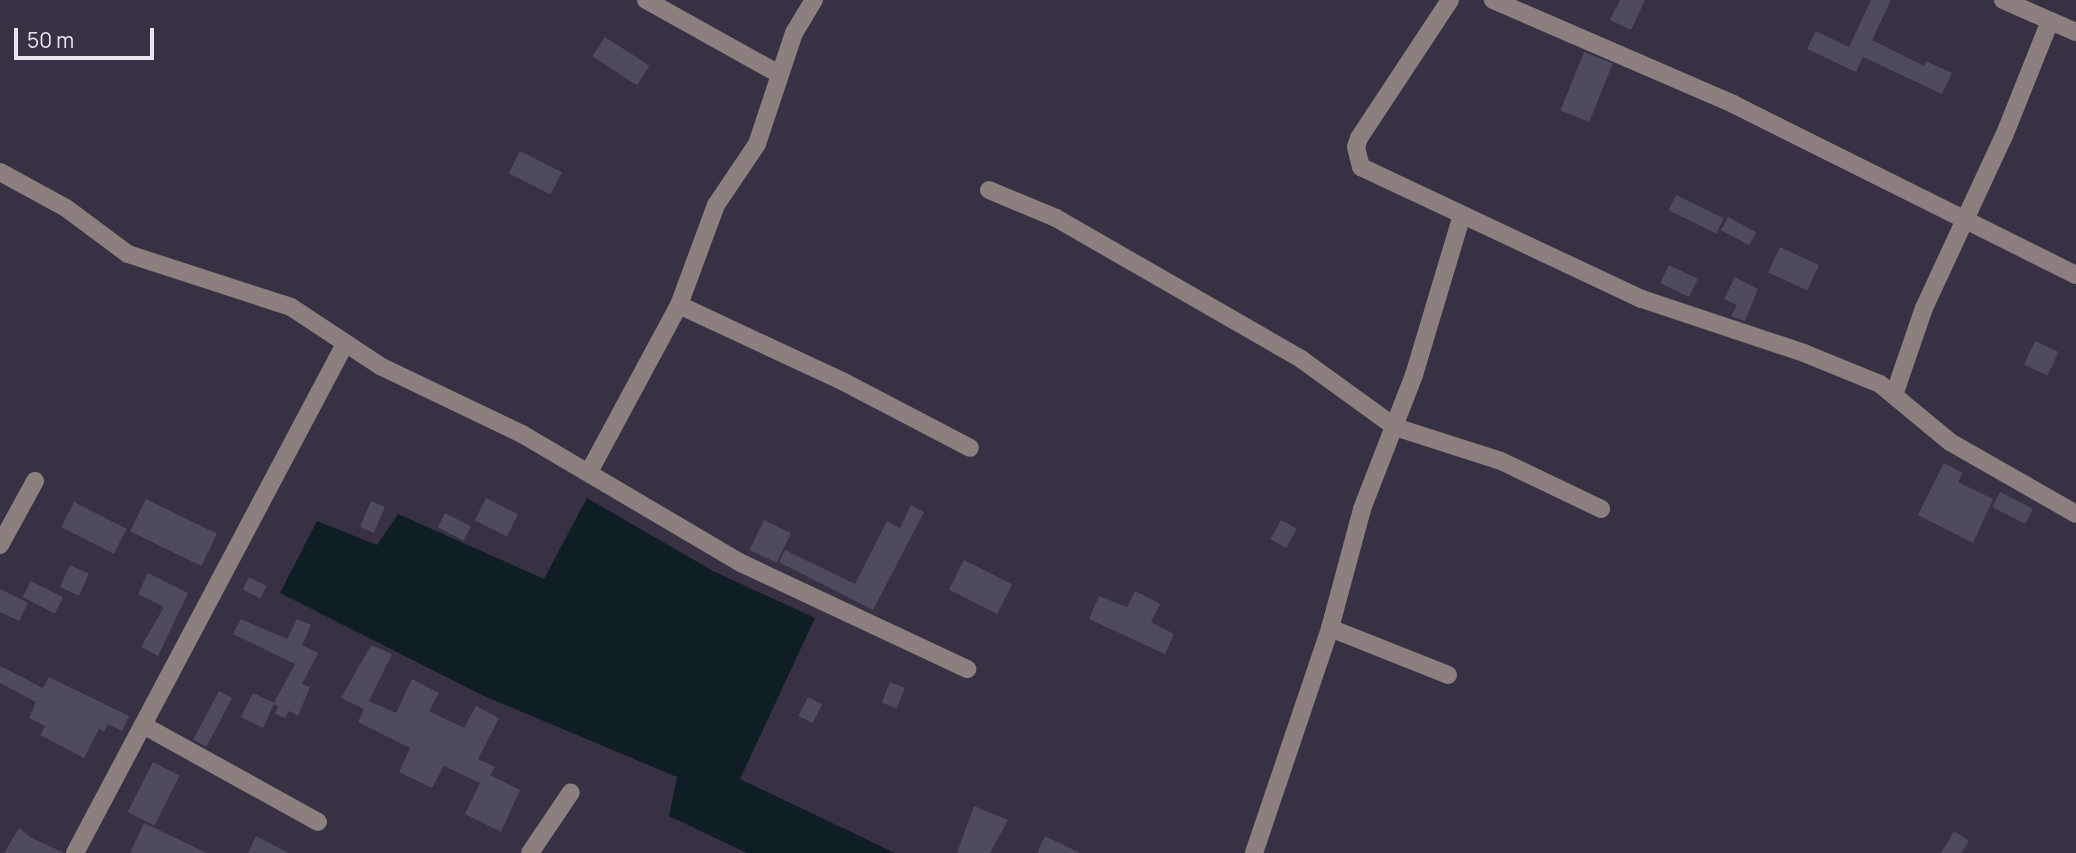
<!DOCTYPE html>
<style>
body{margin:0}
#map{position:relative;width:2076px;height:853px;overflow:hidden;background:#373143;font-family:Manrope,sans-serif}
div>[style]{position:absolute}
.water>*{inset:0;background:#0e1e22}
.building>*{inset:0;background:#4f4a5d;transform-origin:0 0}
.minor>*{height:18px;margin:-9px;padding:0 9px;transform-origin:9px;border-radius:9px;background:#8c807f}
span{translate:-50% -50%;white-space:nowrap;text-align:center;line-height:1.15;-webkit-text-stroke:5px #373143;paint-order:stroke}
.scale{position:absolute;left:14px;top:28px;width:140px;height:32px;box-sizing:border-box;border:4px solid #e9e6f1;border-top:0;padding-left:9px;font-size:21px;line-height:24px;white-space:nowrap;color:#e9e6f1;-webkit-text-stroke:5px #373143;paint-order:stroke}
</style>
<div id="map">
<div class="water">
<i style="clip-path:polygon(587px 498px,713px 571px,815px 618px,740px 779px,895px 853px,747px 853px,669px 816px,677px 777px,484px 696px,280px 593px,317px 521px,377px 545px,398px 514px,544px 579px)"></i>
</div>
<div class="building">
<i style="clip-path:polygon(1620px 0,1645px 0,1631px 30px,1610px 20px)"></i>
<i style="clip-path:polygon(1871px 0,1891px 0,1872px 40px,1924px 66px,1926px 61px,1952px 73px,1942px 94px,1863px 57px,1856px 72px,1807px 49px,1816px 31px,1849px 47px)"></i>
<i style="left:605px;top:37px;width:53px;height:23px;rotate:33deg"></i>
<i style="left:1584px;top:52px;width:31px;height:63px;rotate:22deg"></i>
<i style="left:520px;top:151px;width:47px;height:25px;rotate:27deg"></i>
<i style="left:1676px;top:195px;width:53px;height:17px;rotate:26deg"></i>
<i style="left:1728px;top:217px;width:32px;height:15px;rotate:28deg"></i>
<i style="left:1780px;top:247px;width:43px;height:28px;rotate:25deg"></i>
<i style="left:1669px;top:265px;width:32px;height:20px;rotate:26deg"></i>
<i style="clip-path:polygon(1735px 277px,1758px 289px,1745px 321px,1731px 316px,1737px 305px,1724px 299px)"></i>
<i style="left:2035px;top:341px;width:26px;height:26px;rotate:25deg"></i>
<i style="clip-path:polygon(1944px 463px,1963px 473px,1958px 482px,1993px 499px,1973px 543px,1918px 515px)"></i>
<i style="left:2000px;top:492px;width:37px;height:17px;rotate:27deg"></i>
<i style="left:486px;top:498px;width:36px;height:25px;rotate:27deg"></i>
<i style="left:146px;top:499px;width:79px;height:36px;rotate:26deg"></i>
<i style="left:371px;top:501px;width:15px;height:28px;rotate:23deg"></i>
<i style="left:74px;top:502px;width:59px;height:28px;rotate:27deg"></i>
<i style="clip-path:polygon(911px 505px,924px 512px,873px 610px,779px 562px,785px 550px,855px 584px,887px 521px,900px 528px)"></i>
<i style="left:445px;top:513px;width:29px;height:16px;rotate:27deg"></i>
<i style="left:764px;top:520px;width:30px;height:33px;rotate:26deg"></i>
<i style="left:1281px;top:520px;width:18px;height:22px;rotate:29deg"></i>
<i style="left:964px;top:560px;width:54px;height:33px;rotate:27deg"></i>
<i style="left:70px;top:565px;width:21px;height:24px;rotate:25deg"></i>
<i style="clip-path:polygon(148px 573px,188px 593px,158px 656px,141px 647px,164px 607px,138px 594px)"></i>
<i style="left:249px;top:577px;width:20px;height:14px;rotate:27deg"></i>
<i style="left:31px;top:581px;width:36px;height:18px;rotate:27deg"></i>
<i style="clip-path:polygon(0 589px,28px 603px,19px 621px,0 612px)"></i>
<i style="clip-path:polygon(1135px 591px,1160px 604px,1151px 622px,1174px 634px,1165px 654px,1089px 619px,1099px 596px,1127px 607px)"></i>
<i style="clip-path:polygon(241px 619px,287px 639px,297px 619px,311px 625px,302px 645px,318px 653px,302px 684px,310px 687px,298px 716px,289px 711px,285px 718px,275px 714px,278px 706px,274px 704px,263px 728px,241px 717px,253px 693px,274px 703px,295px 664px,233px 634px)"></i>
<i style="clip-path:polygon(371px 645px,392px 654px,369px 701px,396px 713px,412px 679px,439px 693px,429px 711px,464px 728px,476px 706px,499px 718px,478px 759px,495px 767px,490px 775px,520px 790px,501px 832px,465px 814px,480px 783px,444px 766px,432px 788px,399px 772px,410px 748px,358px 722px,364px 709px,341px 698px)"></i>
<i style="clip-path:polygon(0 666px,43px 688px,49px 677px,129px 716px,122px 731px,108px 724px,104px 732px,99px 729px,84px 758px,40px 735px,45px 726px,29px 718px,36px 702px,0 683px)"></i>
<i style="left:890px;top:682px;width:16px;height:22px;rotate:22deg"></i>
<i style="left:219px;top:691px;width:15px;height:55px;rotate:28deg"></i>
<i style="left:808px;top:697px;width:16px;height:21px;rotate:27deg"></i>
<i style="left:153px;top:762px;width:30px;height:56px;rotate:27deg"></i>
<i style="clip-path:polygon(974px 806px,1008px 820px,990px 853px,957px 853px)"></i>
<i style="clip-path:polygon(144px 823px,207px 853px,130px 853px)"></i>
<i style="clip-path:polygon(19px 828px,30px 837px,64px 853px,4px 853px)"></i>
<i style="clip-path:polygon(1954px 831px,1969px 841px,1961px 853px,1941px 853px)"></i>
<i style="clip-path:polygon(256px 836px,289px 853px,248px 853px)"></i>
<i style="clip-path:polygon(1045px 836px,1080px 853px,1037px 853px)"></i>
</div>
<div class="minor">
<i style="left:646px;top:0;width:152px;rotate:29.1deg"></i>
<i style="left:1450px;top:0;width:165px;rotate:123.4deg"></i>
<i style="left:1359px;top:138px;width:9px;rotate:108deg"></i>
<i style="left:1356px;top:147px;width:21px;rotate:76deg"></i>
<i style="left:1361px;top:167px;width:310px;rotate:25.2deg"></i>
<i style="left:1642px;top:299px;width:171px;rotate:18.4deg"></i>
<i style="left:1804px;top:353px;width:82px;rotate:22.2deg"></i>
<i style="left:1880px;top:384px;width:91px;rotate:39.6deg"></i>
<i style="left:1950px;top:442px;width:145px;rotate:29.7deg"></i>
<i style="left:1493px;top:0;width:262px;rotate:23.4deg"></i>
<i style="left:1733px;top:104px;width:383px;rotate:26.5deg"></i>
<i style="left:2003px;top:0;width:80px;rotate:23.7deg"></i>
<i style="left:0;top:172px;width:75px;rotate:28.6deg"></i>
<i style="left:66px;top:208px;width:77px;rotate:36.6deg"></i>
<i style="left:128px;top:254px;width:171px;rotate:18deg"></i>
<i style="left:291px;top:307px;width:107px;rotate:33.5deg"></i>
<i style="left:380px;top:366px;width:157px;rotate:25.6deg"></i>
<i style="left:522px;top:434px;width:254px;rotate:30.5deg"></i>
<i style="left:741px;top:563px;width:250px;rotate:25.1deg"></i>
<i style="left:989px;top:190px;width:73px;rotate:22.7deg"></i>
<i style="left:1056px;top:218px;width:283px;rotate:29.9deg"></i>
<i style="left:1301px;top:359px;width:116px;rotate:35.9deg"></i>
<i style="left:1395px;top:427px;width:111px;rotate:17.8deg"></i>
<i style="left:1501px;top:461px;width:111px;rotate:25.6deg"></i>
<i style="left:679px;top:305px;width:182px;rotate:25deg"></i>
<i style="left:844px;top:382px;width:142px;rotate:27.6deg"></i>
<i style="left:1894px;top:395px;width:92px;rotate:-71deg"></i>
<i style="left:1924px;top:308px;width:190px;rotate:-65.1deg"></i>
<i style="left:2004px;top:136px;width:124px;rotate:-68.2deg"></i>
<i style="left:589px;top:472px;width:190px;rotate:-61.7deg"></i>
<i style="left:679px;top:305px;width:107px;rotate:-69.7deg"></i>
<i style="left:716px;top:205px;width:73px;rotate:-56.1deg"></i>
<i style="left:757px;top:144px;width:117px;rotate:-71.6deg"></i>
<i style="left:794px;top:33px;width:39px;rotate:-59deg"></i>
<i style="left:0;top:545px;width:73px;rotate:-61.3deg"></i>
<i style="left:1330px;top:628px;width:127px;rotate:21.7deg"></i>
<i style="left:143px;top:725px;width:200px;rotate:29deg"></i>
<i style="left:75px;top:853px;width:576px;rotate:-62.06deg"></i>
<i style="left:530px;top:853px;width:73px;rotate:-56.1deg"></i>
<i style="left:1254px;top:853px;width:237px;rotate:-71.3deg"></i>
<i style="left:1330px;top:628px;width:123px;rotate:-74.9deg"></i>
<i style="left:1362px;top:509px;width:144px;rotate:-68.8deg"></i>
<i style="left:1414px;top:375px;width:167px;rotate:-73.3deg"></i>
</div>
<div class="scale">50 m</div>
</div>
